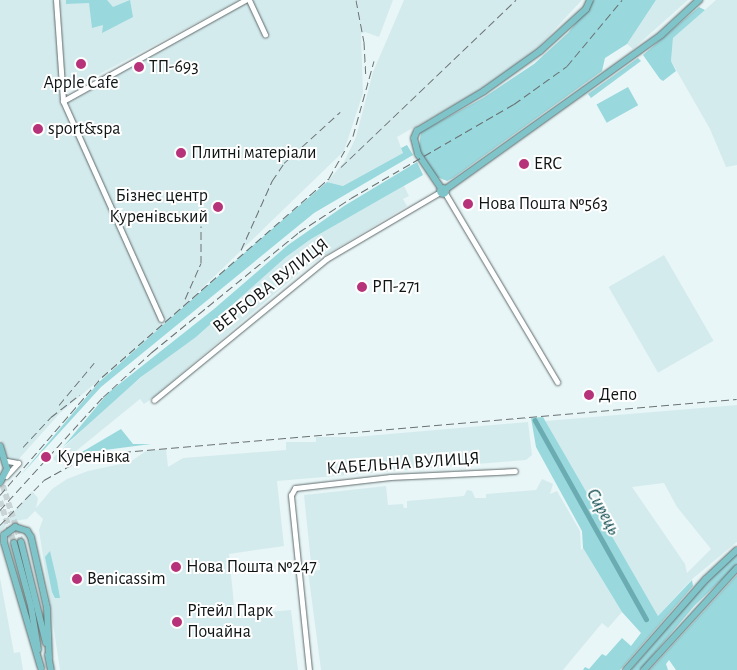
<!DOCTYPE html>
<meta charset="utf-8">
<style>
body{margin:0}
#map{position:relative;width:737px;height:670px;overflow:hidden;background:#e9f6f7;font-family:"Alegreya Sans",sans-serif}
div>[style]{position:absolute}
.built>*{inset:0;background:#d4ebed;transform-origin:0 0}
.green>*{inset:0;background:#99d8dd;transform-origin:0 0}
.canal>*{height:4.5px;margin:-2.25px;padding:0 2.25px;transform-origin:2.25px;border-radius:2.25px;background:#6aacb1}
.major-tunnel>*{height:6px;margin-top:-3px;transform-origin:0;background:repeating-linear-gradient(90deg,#c8d4d5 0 6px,transparent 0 9px)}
.roads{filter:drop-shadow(0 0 1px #5f6a6b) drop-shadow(0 0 1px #5f6a6b)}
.minor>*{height:5px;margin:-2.5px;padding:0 2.5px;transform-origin:2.5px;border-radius:2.5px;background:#fff}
.major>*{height:6px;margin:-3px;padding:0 3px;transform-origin:3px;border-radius:3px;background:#7fc4c9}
.major>.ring{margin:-3px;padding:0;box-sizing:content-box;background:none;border:6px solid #7fc4c9;border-radius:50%}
.rail>*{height:1px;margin-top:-0.5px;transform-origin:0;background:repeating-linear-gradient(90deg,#697172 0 8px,transparent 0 12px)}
.dots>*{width:14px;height:14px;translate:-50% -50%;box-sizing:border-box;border:2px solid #fff;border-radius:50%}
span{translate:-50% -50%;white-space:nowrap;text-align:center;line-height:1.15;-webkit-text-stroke:4px #fff;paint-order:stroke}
.poi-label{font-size:18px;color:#0f1414}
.left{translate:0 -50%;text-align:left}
.right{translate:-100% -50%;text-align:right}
.street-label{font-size:18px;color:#0f1414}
.water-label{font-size:19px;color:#104c50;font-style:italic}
</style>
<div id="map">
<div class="built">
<i style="clip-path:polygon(0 0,54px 0,63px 107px,73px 131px,78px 128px,68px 103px,252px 0,393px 0,379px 37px,365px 32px,361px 34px,363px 93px,344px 151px,162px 327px,60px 413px,17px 461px,9px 460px,0 439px)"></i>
<i style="clip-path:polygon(60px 0,240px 0,71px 89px,65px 86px)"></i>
<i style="clip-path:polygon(404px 0,582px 0,532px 54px,482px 89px,397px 137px,403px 153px,343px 186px,327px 182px,344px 162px,356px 137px,373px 72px)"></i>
<i style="clip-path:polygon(656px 0,688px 0,633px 49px,627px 44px)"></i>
<i style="clip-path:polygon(716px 0,737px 0,737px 165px,726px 167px,710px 129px,671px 61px,673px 38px)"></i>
<i style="clip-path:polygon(404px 186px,409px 196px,403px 199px,407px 206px,306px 267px,154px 397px,144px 404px,140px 399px,65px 460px,57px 463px,53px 458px,106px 407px,174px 350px,196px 337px,286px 257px,311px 239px)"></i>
<i style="left:664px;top:255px;width:99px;height:64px;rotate:60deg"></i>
<i style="clip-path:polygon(evenodd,737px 405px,737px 542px,691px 580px,658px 616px,545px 421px,737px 405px,664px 483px,677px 507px,711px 549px,687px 573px,685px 564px,632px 487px,664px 483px)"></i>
<i style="clip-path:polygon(528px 422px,532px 455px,526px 460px,277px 481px,284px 546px,229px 554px,235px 615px,291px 610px,298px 670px,60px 670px,39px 530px,43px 519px,35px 511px,27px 519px,8px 522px,0 533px,0 527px,32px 491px,38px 498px,36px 508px,52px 489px,67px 479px,88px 471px,130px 462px,146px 451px,166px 449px,168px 467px,183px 458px,286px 450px,286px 442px,316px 442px,316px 437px,355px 437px)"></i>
<i style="clip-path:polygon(542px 479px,553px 484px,550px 494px,557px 491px,580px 531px,581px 550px,583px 548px,622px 612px,608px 628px,602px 623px,563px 670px,321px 670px,308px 571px,320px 570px,320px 563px,311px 563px,304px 495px,386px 486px,388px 505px,403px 504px,404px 508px,407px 508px,407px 501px,464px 496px,467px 490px,472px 491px,475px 498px,486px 498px,486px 494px,536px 490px)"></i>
<i style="clip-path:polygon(0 578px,14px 653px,20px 652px,23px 670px,0 670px)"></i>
</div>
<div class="green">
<i style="clip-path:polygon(66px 0,107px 0,113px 7px,130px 0,133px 17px,102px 33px,103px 25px,92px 28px,89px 3px,66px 4px)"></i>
<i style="clip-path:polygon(594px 0,656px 0,627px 44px,605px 58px,602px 71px,453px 178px,447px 181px,437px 177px,424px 161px,419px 147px,421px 132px,483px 98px,534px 64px,568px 33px)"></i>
<i style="clip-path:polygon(699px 7px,705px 10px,673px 38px,671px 61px,676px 71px,663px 81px,660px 79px,643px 55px)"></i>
<i style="clip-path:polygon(638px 58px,641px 61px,591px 98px,588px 94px)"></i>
<i style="left:628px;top:87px;width:21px;height:36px;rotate:61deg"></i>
<i style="clip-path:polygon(407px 145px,413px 155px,314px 213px,101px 387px,20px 476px,99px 382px,250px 248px,327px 182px,343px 186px,403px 153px,401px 148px)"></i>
<i style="clip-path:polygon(417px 162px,423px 175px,311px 239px,286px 257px,196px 337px,141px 377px,63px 447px,108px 393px,214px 309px,288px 245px,344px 206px)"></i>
<i style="clip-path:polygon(543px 417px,658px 616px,692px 580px,693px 586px,620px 670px,583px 670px,585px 667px,589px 669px,602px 654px,606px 656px,622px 638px,631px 646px,641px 633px,622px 612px,583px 548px,582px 531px,536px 447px,531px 418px)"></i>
<i style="clip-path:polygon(121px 429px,133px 444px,151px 444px,97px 451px,70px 459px)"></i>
<i style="clip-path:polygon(50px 551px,57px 581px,60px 598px,55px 598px,52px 592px,45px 557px)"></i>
<i style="clip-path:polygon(737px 553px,737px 565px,695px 605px,640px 670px,631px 670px,698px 592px)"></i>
<i style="clip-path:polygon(737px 575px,737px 670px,676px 670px,669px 660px,666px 664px,668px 670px,650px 670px)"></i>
</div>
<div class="canal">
<i style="left:535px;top:420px;width:228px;rotate:60.8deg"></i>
</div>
<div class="major-tunnel">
<i style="left:0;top:477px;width:68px;rotate:72.1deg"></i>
<i style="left:0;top:501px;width:44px;rotate:71.6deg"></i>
</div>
<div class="roads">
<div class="minor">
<i style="left:56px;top:0;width:101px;rotate:86deg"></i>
<i style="left:63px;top:101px;width:239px;rotate:65.8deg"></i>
<i style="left:249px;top:0;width:38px;rotate:65deg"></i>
<i style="left:63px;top:101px;width:208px;rotate:-29deg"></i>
<i style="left:445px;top:193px;width:220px;rotate:59.3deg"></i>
<i style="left:154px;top:400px;width:222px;rotate:-39.3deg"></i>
<i style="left:326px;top:259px;width:132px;rotate:-30.4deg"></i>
<i style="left:7px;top:461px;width:11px;rotate:10deg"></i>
<i style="left:6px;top:476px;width:18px;rotate:-47deg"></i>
<i style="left:309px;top:670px;width:176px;rotate:-95.9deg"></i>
<i style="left:291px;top:495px;width:8px;rotate:-60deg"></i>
<i style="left:295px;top:488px;width:96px;rotate:-6.6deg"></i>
<i style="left:390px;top:477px;width:125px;rotate:-2.7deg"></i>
</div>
<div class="major">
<i class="ring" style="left:440px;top:188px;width:0;height:0"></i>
<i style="left:441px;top:188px;width:41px;rotate:-124.1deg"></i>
<i style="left:418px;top:154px;width:16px;rotate:-104deg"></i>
<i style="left:414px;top:138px;width:8px;rotate:-67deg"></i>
<i style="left:417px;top:131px;width:78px;rotate:-30.8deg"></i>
<i style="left:484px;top:91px;width:69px;rotate:-35.5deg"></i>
<i style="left:540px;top:51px;width:62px;rotate:-42.4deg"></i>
<i style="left:586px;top:9px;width:10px;rotate:-66deg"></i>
<i style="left:446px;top:189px;width:264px;rotate:-35.6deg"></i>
<i style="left:661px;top:35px;width:52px;rotate:-42.6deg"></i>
<i style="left:0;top:446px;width:24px;rotate:73deg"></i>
<i style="left:7px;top:469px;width:15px;rotate:118deg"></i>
<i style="left:21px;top:542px;width:104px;rotate:76.1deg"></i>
<i style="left:14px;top:543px;width:65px;rotate:74.9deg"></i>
<i style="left:31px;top:606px;width:44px;rotate:80.8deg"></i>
<i style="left:48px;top:655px;width:15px;rotate:79deg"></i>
<i style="left:41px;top:668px;width:131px;rotate:-106.4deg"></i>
<i style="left:4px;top:542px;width:7px;rotate:-90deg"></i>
<i style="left:4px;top:535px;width:14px;rotate:-36deg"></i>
<i style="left:15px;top:527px;width:13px;rotate:18deg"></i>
<i style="left:27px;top:531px;width:7px;rotate:56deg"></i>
<i style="left:31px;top:537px;width:73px;rotate:77.3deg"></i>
<i style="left:47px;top:608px;width:50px;rotate:87.7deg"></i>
<i style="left:626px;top:670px;width:121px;rotate:-48.7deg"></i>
<i style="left:706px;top:579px;width:42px;rotate:-43.1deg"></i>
<i style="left:644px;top:670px;width:138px;rotate:-47.6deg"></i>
</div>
</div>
<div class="rail">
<i style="left:356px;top:0;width:43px;rotate:79.2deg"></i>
<i style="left:364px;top:42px;width:33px;rotate:87deg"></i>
<i style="left:341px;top:167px;width:242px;rotate:-43.7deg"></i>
<i style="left:241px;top:250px;width:76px;rotate:-65.8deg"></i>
<i style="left:272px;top:181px;width:22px;rotate:-56deg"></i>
<i style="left:284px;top:163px;width:76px;rotate:-42.3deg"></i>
<i style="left:185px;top:299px;width:39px;rotate:-66deg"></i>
<i style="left:201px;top:263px;width:37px;rotate:-90deg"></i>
<i style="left:59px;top:405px;width:55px;rotate:-50.2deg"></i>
<i style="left:23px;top:447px;width:41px;rotate:-47deg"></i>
<i style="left:51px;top:417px;width:36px;rotate:-38deg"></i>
<i style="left:0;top:495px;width:156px;rotate:-49.2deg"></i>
<i style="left:102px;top:377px;width:302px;rotate:-41.2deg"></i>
<i style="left:329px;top:178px;width:48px;rotate:-60.3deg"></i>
<i style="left:353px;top:136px;width:78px;rotate:-74.4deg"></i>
<i style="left:0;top:510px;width:153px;rotate:-47.7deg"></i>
<i style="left:103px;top:397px;width:67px;rotate:-42.6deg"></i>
<i style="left:152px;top:352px;width:190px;rotate:-39.2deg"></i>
<i style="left:299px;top:232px;width:62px;rotate:-33.2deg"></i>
<i style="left:351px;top:198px;width:188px;rotate:-30deg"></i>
<i style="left:514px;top:104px;width:65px;rotate:-35.6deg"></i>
<i style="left:567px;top:66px;width:86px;rotate:-50.2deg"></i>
<i style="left:0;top:525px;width:63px;rotate:-45.6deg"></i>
<i style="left:44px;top:480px;width:35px;rotate:-29deg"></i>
<i style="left:75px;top:463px;width:37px;rotate:-16deg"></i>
<i style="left:111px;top:453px;width:628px;rotate:-4.93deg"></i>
</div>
<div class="dots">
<i style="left:81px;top:64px;background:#b73379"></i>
<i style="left:139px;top:67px;background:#b73379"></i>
<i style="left:38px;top:129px;background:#b73379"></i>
<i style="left:181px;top:153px;background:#b73379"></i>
<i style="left:524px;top:164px;background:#b73379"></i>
<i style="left:468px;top:204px;background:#b73379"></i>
<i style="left:218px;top:207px;background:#b73379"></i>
<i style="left:362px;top:287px;background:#b73379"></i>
<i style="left:589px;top:395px;background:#b73379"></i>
<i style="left:46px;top:457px;background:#b73379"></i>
<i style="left:176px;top:567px;background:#b73379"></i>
<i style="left:77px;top:579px;background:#b73379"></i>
<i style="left:177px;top:622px;background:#b73379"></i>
</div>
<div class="poi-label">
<span class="left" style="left:149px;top:67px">ТП-693</span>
<span style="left:81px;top:83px">Apple Cafe</span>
<span class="left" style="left:48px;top:129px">sport&amp;spa</span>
<span class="left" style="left:191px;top:153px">Плитні матеріали</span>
<span class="left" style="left:534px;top:164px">ERC</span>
<span class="right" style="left:208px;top:207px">Бізнес центр<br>Куренівський</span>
<span class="left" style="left:478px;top:204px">Нова Пошта №563</span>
<span class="left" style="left:372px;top:287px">РП-271</span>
<span class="left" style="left:599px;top:395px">Депо</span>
<span class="left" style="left:57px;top:457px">Куренівка</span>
<span class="left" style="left:186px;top:567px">Нова Пошта №247</span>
<span class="left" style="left:87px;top:579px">Benicassim</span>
<span class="left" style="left:187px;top:622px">Рітейл Парк<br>Почайна</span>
</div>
<div class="street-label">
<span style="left:271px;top:286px;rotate:-38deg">ВЕРБОВА ВУЛИЦЯ</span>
<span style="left:403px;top:464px;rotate:-4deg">КАБЕЛЬНА ВУЛИЦЯ</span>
</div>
<div class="water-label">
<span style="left:603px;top:512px;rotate:61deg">Сирець</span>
</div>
</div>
